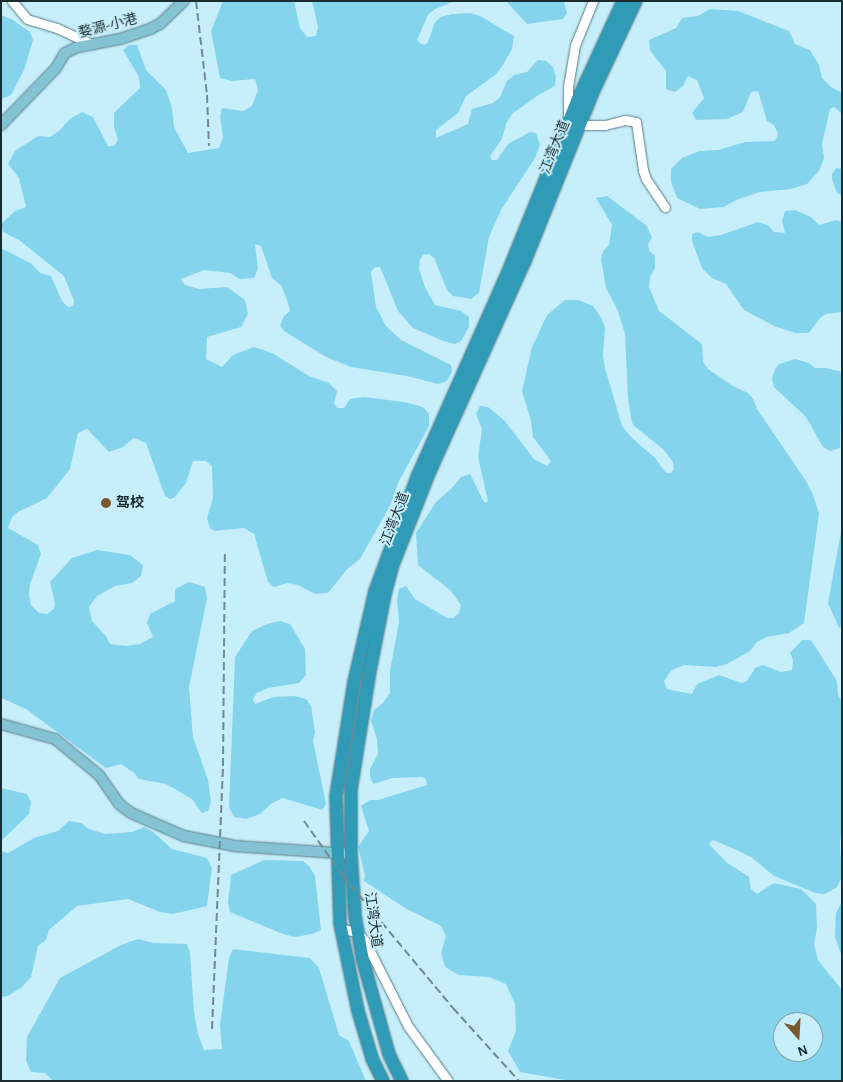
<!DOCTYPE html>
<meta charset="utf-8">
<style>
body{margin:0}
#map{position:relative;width:843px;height:1082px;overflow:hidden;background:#c7effb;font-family:"Alegreya Sans","Noto Sans SC",sans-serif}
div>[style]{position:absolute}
.green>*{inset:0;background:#85d4ed}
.roads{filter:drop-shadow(0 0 1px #577c87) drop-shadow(0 0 1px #577c87)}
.minor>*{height:9px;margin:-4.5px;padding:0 4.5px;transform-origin:4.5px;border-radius:4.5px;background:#fff}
.major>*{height:10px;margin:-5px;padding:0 5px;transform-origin:5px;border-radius:5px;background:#83c3d4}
.highway>*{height:12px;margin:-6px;padding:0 6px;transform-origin:6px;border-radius:6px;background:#309bb7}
.rail>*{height:2px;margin-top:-1px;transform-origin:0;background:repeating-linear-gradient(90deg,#6f8a92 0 8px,transparent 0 12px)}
.dots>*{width:14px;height:14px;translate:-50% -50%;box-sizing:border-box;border:2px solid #c7effb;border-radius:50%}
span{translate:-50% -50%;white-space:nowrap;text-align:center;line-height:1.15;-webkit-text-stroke:4px #c7effb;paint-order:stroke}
.street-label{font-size:14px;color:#1b2b2f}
.poi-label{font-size:14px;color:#1b2b2f;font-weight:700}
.left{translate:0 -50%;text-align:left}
.frame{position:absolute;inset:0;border:2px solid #1b2b2f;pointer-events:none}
.north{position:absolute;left:773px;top:1012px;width:50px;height:50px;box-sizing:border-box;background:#c7effb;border:1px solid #82a1a9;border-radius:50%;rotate:161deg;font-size:14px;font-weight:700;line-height:20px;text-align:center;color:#1b2b2f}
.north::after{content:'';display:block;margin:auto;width:18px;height:22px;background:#79572e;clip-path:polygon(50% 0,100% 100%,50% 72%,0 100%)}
</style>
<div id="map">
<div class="green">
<i style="clip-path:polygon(223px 1px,294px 1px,300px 28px,307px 37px,316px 36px,318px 27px,312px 1px,455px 1px,435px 9px,428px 15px,417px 40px,420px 43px,425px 45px,428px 42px,435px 22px,441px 17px,452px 14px,470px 13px,480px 16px,514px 36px,512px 49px,503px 65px,495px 75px,466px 96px,458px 113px,436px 130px,436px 138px,468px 124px,472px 109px,493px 103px,500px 97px,507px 81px,514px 75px,527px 72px,538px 60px,546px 61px,553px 67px,556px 77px,555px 85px,550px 89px,540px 94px,512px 114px,506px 124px,502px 139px,490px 156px,492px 160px,497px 160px,508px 144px,530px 132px,536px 133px,540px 145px,535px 158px,501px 210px,489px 237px,479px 293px,471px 299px,453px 296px,447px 290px,434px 258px,429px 254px,423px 255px,420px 260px,419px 269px,425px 287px,435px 305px,461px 311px,469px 317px,469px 327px,461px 341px,455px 344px,443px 341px,413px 328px,398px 311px,380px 267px,375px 267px,371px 272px,376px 307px,386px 326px,401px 340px,451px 365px,452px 372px,447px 381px,438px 384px,407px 376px,351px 367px,326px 357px,284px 331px,280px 325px,284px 316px,290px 311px,287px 300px,281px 285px,272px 278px,261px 246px,255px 244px,258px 269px,254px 278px,240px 279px,230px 273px,204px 270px,181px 279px,185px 285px,199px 289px,227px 287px,245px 300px,248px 314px,241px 327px,207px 337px,206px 359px,222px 367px,233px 355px,254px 347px,272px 353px,309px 376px,329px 383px,337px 391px,334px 403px,337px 408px,344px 408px,350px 399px,364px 397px,404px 402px,423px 407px,429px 414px,429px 426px,398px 483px,391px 504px,360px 559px,348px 568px,328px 593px,315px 594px,298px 585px,287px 583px,274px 587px,268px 582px,254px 534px,244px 528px,214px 531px,210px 528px,207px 518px,213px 498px,212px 466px,206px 461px,193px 461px,186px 483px,174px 498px,170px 499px,165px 496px,146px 443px,134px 438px,123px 447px,109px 452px,87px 429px,78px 433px,70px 469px,47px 498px,18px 512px,12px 517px,8px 528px,38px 545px,41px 554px,30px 584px,29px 596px,31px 605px,39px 613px,47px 614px,54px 609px,55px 603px,50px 582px,72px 558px,97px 550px,130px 555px,143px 565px,141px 576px,132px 583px,115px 586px,97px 596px,89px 607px,92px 621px,106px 636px,110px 644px,126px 646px,140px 644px,153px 637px,147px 623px,150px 614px,175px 601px,175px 589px,189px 582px,205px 587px,207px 598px,189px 687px,193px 737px,208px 780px,211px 802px,208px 811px,202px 813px,192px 799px,166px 784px,139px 779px,134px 773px,121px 764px,106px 768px,26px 709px,1px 698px,1px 248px,32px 264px,40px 273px,51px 276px,62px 301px,68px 307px,73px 306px,74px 301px,64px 276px,19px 240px,3px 232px,1px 224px,15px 211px,26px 207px,19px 178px,8px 164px,15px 151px,38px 136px,50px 137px,59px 131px,70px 119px,82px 112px,93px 117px,108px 146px,114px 146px,118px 140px,114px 127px,114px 113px,140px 88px,139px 77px,123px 50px,129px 45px,137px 45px,146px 70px,166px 90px,172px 108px,174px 127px,188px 153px,219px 148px,223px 137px,220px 117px,222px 108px,243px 111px,252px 106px,258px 90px,255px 79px,232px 81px,220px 78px,211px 31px)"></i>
<i style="clip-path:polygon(506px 1px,564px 1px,567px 13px,563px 19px,527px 24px)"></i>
<i style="clip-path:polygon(710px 9px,738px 11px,789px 31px,795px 44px,810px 50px,819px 65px,822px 78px,831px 87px,842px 93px,842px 114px,834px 107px,830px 109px,822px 144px,824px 158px,819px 171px,807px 184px,791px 189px,760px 192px,736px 200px,724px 207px,700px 209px,677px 198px,671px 182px,671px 169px,682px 158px,700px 151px,718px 150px,745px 142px,775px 141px,778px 134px,774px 125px,767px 121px,758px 91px,751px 92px,743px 112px,727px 119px,696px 120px,692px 113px,704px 98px,697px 80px,688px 76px,683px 86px,675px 92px,666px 89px,666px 71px,650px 50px,649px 40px,676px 28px,682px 18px,698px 16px)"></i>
<i style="clip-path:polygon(1px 15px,13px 20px,30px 32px,33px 40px,24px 70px,11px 95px,1px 99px)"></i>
<i style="clip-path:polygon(836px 168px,842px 169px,842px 195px,837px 193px,832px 179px,832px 174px)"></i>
<i style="clip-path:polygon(evenodd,607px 196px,647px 226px,652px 238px,648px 244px,649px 250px,655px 256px,655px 268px,650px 277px,649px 287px,659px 311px,702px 344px,703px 362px,708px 369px,733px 386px,748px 393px,753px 399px,757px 409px,806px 481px,813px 494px,819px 514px,804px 623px,789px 633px,767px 637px,757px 642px,750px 651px,727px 664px,716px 667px,684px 665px,672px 670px,664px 681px,667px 689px,692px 694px,697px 684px,719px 675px,742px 683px,747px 681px,755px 668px,763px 665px,781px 672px,792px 670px,793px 660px,790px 653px,802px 640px,811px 640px,837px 681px,838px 695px,842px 701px,842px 827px,840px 843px,842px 877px,837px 887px,825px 894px,815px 893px,774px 876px,751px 857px,732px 848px,713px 840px,709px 844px,726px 862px,749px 877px,751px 889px,757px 894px,774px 883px,801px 889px,816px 904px,817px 928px,814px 944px,818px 960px,842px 990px,842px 1081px,571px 1081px,520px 1072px,508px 1051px,516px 1031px,515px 1004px,506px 984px,489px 977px,459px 975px,445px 967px,441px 953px,446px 936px,441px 926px,405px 908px,364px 881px,365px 875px,358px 847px,369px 831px,361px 806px,370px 800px,378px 800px,427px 785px,426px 779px,422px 777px,393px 778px,373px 784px,370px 776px,370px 769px,378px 754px,377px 739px,371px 721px,374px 710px,382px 704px,390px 693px,390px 671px,399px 622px,397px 600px,399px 589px,406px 586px,415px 599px,447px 618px,453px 618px,459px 613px,461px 605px,451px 591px,418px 565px,416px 533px,436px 502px,451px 489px,461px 477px,470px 474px,483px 500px,485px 503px,488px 501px,478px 457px,482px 429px,476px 414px,480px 406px,488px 407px,504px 420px,534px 459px,547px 466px,551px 461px,533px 437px,531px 421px,522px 391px,532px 347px,547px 315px,565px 300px,578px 300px,593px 306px,602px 319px,605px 328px,603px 356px,605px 368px,622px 426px,632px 438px,655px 458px,666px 473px,671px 473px,674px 469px,673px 462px,663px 449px,633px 425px,631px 418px,628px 398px,625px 334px,618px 311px,606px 288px,601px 259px,603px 251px,609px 245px,612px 225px,596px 198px,607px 196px,783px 1022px,813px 1022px,813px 1052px,783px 1052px,783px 1022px)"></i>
<i style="clip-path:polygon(795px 210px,811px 217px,819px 225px,836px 220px,842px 222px,842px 312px,826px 314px,820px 318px,809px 333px,795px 333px,774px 326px,744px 310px,726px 284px,712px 278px,702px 268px,692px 241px,692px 234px,698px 232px,708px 237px,721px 235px,758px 222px,768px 225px,774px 232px,785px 233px,782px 221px,785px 211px)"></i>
<i style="clip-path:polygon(795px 359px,809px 363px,815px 368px,826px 368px,842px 372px,840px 448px,830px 451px,823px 447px,806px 417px,774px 387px,772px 379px,775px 369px,779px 364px)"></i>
<i style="clip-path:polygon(842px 526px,842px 627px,839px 628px,828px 603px)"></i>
<i style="clip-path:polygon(280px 621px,290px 624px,305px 649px,306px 675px,299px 683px,268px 688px,257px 693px,253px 699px,255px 704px,273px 697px,295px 696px,306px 699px,311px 706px,315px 732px,313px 741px,326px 804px,322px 810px,283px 798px,272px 803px,260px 814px,246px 819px,234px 817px,229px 807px,235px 657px,252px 631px,267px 624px)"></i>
<i style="clip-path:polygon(1px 788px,27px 794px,31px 802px,29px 814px,1px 841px)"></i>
<i style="clip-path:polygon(69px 821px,81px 823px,89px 829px,105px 834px,132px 832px,144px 827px,153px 832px,172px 849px,207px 858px,212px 868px,207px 906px,173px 914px,160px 912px,128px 899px,77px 906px,49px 930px,46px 940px,38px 946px,31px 977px,22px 987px,8px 996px,1px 997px,1px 851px,8px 853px,34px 838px,58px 831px)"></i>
<i style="clip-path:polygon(264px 860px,303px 861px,309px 866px,315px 876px,321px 930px,312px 934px,295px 937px,283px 934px,230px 912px,228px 903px,231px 875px)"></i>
<i style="clip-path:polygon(842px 902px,842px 957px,835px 937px,836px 913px)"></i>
<i style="clip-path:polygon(138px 939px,153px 943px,187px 944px,190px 953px,194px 1012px,198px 1034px,204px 1050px,222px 1049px,220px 1025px,229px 958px,233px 949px,310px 958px,319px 968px,339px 1035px,349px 1041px,366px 1081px,53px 1081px,45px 1073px,31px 1072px,26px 1061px,27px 1037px,60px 978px,121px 945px)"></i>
</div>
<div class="roads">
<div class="minor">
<i style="left:12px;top:1px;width:23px;rotate:50deg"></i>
<i style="left:27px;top:19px;width:31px;rotate:17deg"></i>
<i style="left:57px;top:28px;width:38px;rotate:25deg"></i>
<i style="left:593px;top:1px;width:48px;rotate:112.2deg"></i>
<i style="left:575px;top:45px;width:43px;rotate:99.5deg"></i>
<i style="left:568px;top:87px;width:28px;rotate:90deg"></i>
<i style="left:568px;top:115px;width:15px;rotate:37deg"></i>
<i style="left:580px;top:124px;width:8px;rotate:7deg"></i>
<i style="left:588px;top:125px;width:17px"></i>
<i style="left:605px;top:125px;width:21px;rotate:-14deg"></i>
<i style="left:625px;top:120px;width:11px;rotate:10deg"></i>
<i style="left:636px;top:122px;width:49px;rotate:81.7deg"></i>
<i style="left:643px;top:170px;width:9px;rotate:72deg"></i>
<i style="left:646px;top:179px;width:34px;rotate:56deg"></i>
<i style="left:341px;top:928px;width:18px;rotate:16deg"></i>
<i style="left:358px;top:933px;width:11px;rotate:49deg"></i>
<i style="left:365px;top:941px;width:95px;rotate:63.2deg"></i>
<i style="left:408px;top:1026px;width:68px;rotate:54deg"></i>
</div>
<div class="major">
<i style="left:1px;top:125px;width:79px;rotate:-46deg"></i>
<i style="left:56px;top:68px;width:17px;rotate:-59deg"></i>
<i style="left:65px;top:53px;width:14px;rotate:-25deg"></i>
<i style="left:78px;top:47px;width:43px;rotate:-10.8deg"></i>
<i style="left:120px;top:39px;width:32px;rotate:-18deg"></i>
<i style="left:150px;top:29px;width:11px;rotate:-27deg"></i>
<i style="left:160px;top:24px;width:33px;rotate:-44deg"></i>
<i style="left:1px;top:724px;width:56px;rotate:15.5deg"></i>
<i style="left:55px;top:739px;width:57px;rotate:39.3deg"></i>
<i style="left:99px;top:775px;width:35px;rotate:55deg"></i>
<i style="left:119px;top:804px;width:15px;rotate:37deg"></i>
<i style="left:131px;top:813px;width:58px;rotate:23.5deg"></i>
<i style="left:184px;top:836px;width:52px;rotate:11.1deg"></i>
<i style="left:235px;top:846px;width:116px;rotate:3.9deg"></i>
</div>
<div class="highway">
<i style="left:383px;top:1081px;width:25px;rotate:-116deg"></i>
<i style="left:372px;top:1058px;width:49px;rotate:-106.6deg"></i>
<i style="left:358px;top:1011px;width:90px;rotate:-101.6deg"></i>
<i style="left:340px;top:923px;width:127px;rotate:-91.8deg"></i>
<i style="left:336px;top:796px;width:115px;rotate:-81deg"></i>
<i style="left:354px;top:682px;width:93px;rotate:-77deg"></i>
<i style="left:375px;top:591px;width:124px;rotate:-69.7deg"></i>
<i style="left:418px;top:475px;width:227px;rotate:-66.1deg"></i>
<i style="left:510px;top:267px;width:179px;rotate:-68deg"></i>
<i style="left:577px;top:101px;width:110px;rotate:-65.3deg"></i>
<i style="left:402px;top:1081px;width:30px;rotate:-116deg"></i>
<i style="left:389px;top:1054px;width:97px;rotate:-105.6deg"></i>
<i style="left:363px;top:961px;width:46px;rotate:-100.1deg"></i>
<i style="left:355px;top:916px;width:62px;rotate:-93.7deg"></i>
<i style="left:351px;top:854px;width:65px;rotate:-90deg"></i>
<i style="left:351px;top:789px;width:114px;rotate:-80.9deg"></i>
<i style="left:369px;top:676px;width:84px;rotate:-79deg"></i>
<i style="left:385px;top:594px;width:28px;rotate:-75deg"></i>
<i style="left:392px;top:567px;width:103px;rotate:-68.4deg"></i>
<i style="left:430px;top:471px;width:230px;rotate:-65.7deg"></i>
<i style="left:525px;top:261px;width:180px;rotate:-68.1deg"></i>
<i style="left:592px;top:94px;width:103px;rotate:-64.7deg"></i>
</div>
</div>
<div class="rail">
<i style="left:196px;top:1px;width:95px;rotate:83.3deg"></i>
<i style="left:207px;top:95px;width:51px;rotate:87.8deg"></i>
<i style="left:304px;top:821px;width:67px;rotate:54.7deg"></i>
<i style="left:343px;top:876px;width:172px;rotate:50.2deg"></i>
<i style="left:453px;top:1008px;width:98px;rotate:47.9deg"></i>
<i style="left:212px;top:1029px;width:263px;rotate:-87.6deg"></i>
<i style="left:223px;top:766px;width:216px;rotate:-89.5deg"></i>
</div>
<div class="dots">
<i style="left:106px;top:503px;background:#79572e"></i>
</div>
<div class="street-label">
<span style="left:108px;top:26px;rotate:-14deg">婺源-小港</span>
<span style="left:555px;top:147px;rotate:-68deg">江湾大道</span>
<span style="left:395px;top:519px;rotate:-69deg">江湾大道</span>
<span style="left:373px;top:920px;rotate:82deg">江湾大道</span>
</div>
<div class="poi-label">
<span class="left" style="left:116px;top:503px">驾校</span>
</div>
<div class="frame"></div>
<div class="north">N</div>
</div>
